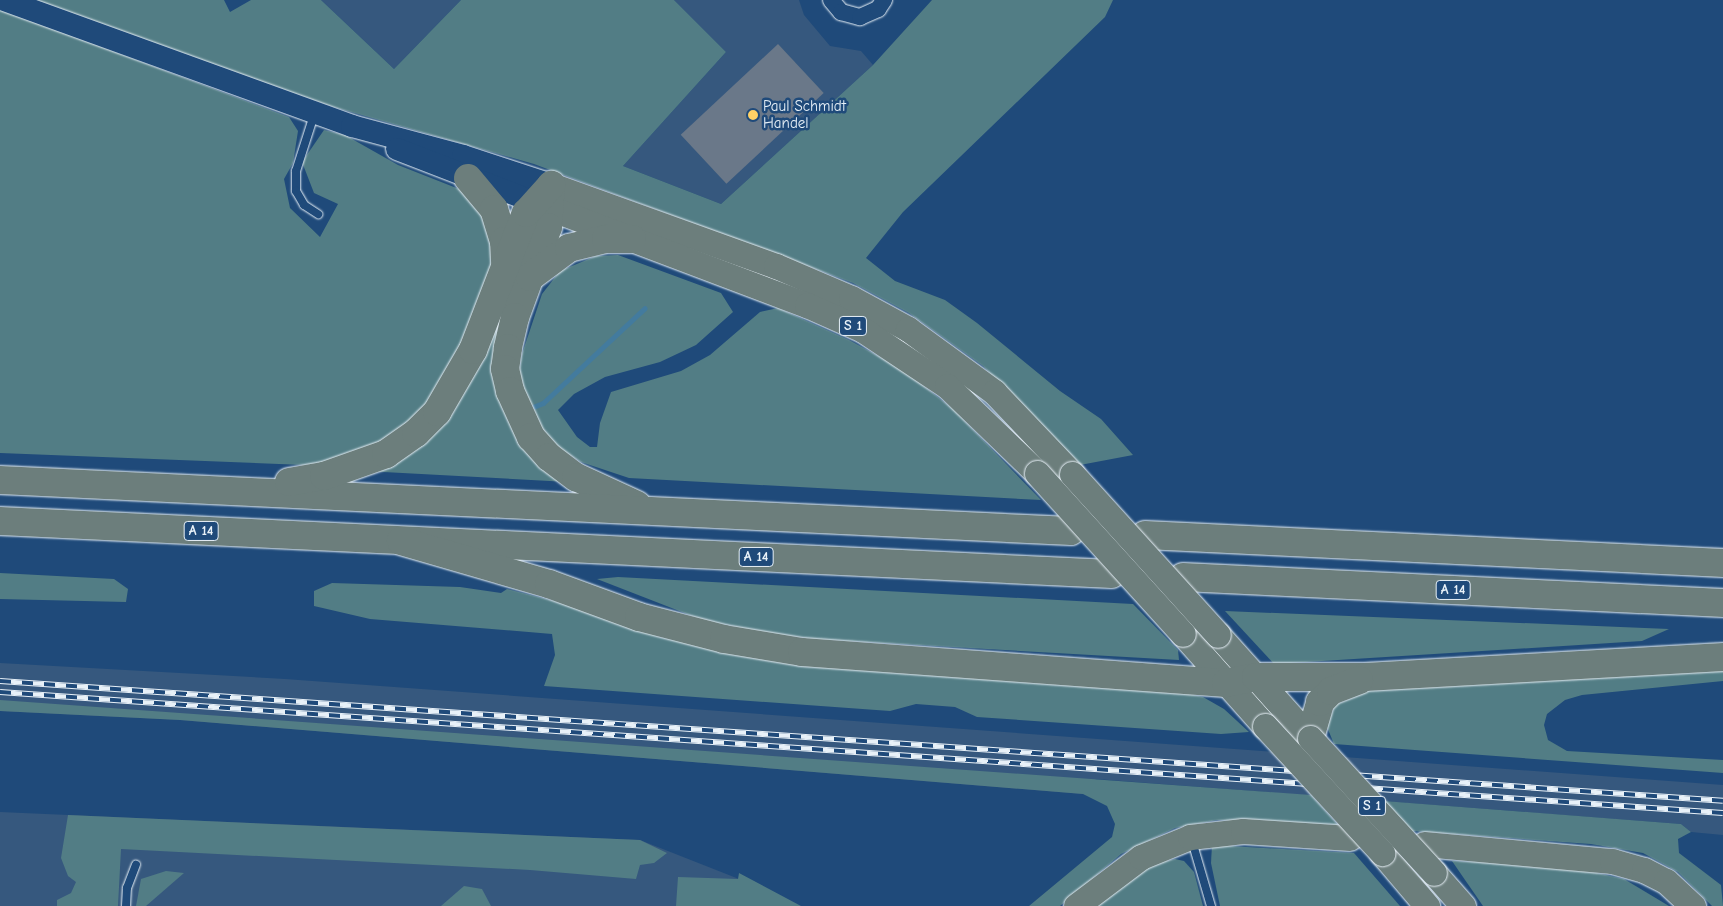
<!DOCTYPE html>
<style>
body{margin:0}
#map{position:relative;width:1723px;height:906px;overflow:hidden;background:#1f4a7a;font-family:"Comic Neue",sans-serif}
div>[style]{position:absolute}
.built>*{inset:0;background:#36587e}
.green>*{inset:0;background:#527d85}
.stream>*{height:5px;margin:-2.5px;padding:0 2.5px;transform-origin:2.5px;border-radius:2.5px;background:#437b9e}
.building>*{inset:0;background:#6a7889;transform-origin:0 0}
.roads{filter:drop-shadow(0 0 1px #e8f1f8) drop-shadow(0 0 1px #e8f1f8)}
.lane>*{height:8px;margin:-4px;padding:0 4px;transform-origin:4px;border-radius:4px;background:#1f4a7a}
.street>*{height:16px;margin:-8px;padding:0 8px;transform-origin:8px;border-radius:8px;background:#1f4a7a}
.secondary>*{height:22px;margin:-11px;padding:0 11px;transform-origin:11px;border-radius:11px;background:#1f4a7a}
.primary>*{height:25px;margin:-12.5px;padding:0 12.5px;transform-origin:12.5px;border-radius:12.5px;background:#6c7e7c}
.highway>*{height:28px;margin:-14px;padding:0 14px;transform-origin:14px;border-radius:14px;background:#6c7e7c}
.rail>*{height:5.5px;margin-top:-2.75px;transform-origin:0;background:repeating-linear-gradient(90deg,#1f4a7a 0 11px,#e8f1f8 0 22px);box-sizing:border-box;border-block:1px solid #e8f1f8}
.bridges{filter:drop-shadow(0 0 1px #e8f1f8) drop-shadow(0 0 1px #e8f1f8)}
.primary-bridge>*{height:25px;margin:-12.5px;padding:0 12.5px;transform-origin:12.5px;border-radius:12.5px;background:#6c7e7c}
.dots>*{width:14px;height:14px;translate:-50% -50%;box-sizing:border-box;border:2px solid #1f4a7a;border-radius:50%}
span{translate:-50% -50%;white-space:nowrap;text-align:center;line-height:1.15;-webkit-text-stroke:5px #1f4a7a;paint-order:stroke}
.shield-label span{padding:1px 4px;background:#1f4a7a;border:1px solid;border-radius:4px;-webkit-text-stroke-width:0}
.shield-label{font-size:14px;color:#e8f1f8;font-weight:700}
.poi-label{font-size:15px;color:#e8f1f8}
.left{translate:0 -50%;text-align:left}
</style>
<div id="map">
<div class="built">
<i style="clip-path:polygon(321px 0,461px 0,394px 69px)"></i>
<i style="clip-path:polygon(674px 0,799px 0,804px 15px,830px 46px,861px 51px,873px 65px,721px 204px,623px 166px,726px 52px)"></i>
<i style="clip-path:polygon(0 663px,285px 679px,1723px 785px,1723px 835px,1691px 832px,1681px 824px,1096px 779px,1083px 794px,180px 720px,0 711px)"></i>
<i style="clip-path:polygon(0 812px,640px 840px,739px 879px,738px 906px,0 906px)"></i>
</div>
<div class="green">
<i style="clip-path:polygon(32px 0,224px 0,230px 12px,251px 0,321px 0,394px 69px,461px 0,674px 0,726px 52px,623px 166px,721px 204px,873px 65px,932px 0,1113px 0,1105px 17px,903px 212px,866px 258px,895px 281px,945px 300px,977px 323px,1060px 391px,1101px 419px,1133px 455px,1080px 465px,983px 366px,909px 313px,853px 283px,534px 164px,330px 106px)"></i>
<i style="clip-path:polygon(0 9px,289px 117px,298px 131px,293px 163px,284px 179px,290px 208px,320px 237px,338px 204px,314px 193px,302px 162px,324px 130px,345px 135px,398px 165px,459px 189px,478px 203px,496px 257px,465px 345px,428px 406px,385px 445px,337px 461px,304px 465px,0 453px)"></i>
<i style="clip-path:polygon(618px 255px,721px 293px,733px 312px,696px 345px,660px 362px,605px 377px,574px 394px,558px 410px,577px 437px,590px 447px,597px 447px,600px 423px,611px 392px,681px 371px,710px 355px,760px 312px,778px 308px,849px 340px,902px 369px,953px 409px,1041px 500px,629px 478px,581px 462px,554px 445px,534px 420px,519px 374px,522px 354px,542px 294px,560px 271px,596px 256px)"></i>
<i style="clip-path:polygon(504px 299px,497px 357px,568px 482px,365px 471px,387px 462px)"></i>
<i style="clip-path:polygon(0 573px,114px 579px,128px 589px,126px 602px,0 599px)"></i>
<i style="clip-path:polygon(618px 577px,1133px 604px,1178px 650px,1179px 660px,813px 639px,760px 632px,700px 619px,597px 579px)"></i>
<i style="clip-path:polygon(332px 583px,460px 587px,501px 593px,507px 589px,554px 601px,660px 637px,746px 656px,1179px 692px,1203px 697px,1224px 709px,1249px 732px,1221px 734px,977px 717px,955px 707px,916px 704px,890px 711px,544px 686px,555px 655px,552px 634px,370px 619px,314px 606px,314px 591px)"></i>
<i style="clip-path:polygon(1225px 611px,1669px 629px,1642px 641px,1274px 664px)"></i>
<i style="clip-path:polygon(1723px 667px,1723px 681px,1582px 695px,1565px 700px,1547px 714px,1544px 725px,1548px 740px,1567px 751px,1723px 760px,1723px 773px,1334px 744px,1327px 727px,1335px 705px,1369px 691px)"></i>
<i style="clip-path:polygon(0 700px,1311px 795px,1338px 825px,1217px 820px,1175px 828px,1121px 854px,1060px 906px,1029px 906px,1112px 837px,1115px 824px,1107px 806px,1083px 794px,180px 720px,0 711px)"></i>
<i style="clip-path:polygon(1384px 801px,1681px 824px,1691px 832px,1678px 839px,1679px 853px,1721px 885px,1723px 906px,1712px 906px,1678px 872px,1643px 853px,1591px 844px,1412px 831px)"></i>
<i style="clip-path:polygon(68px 815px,640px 840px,667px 853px,654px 863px,640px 865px,636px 879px,530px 870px,121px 849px,118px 906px,57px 906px,57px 900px,71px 893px,76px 882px,68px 876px,61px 858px)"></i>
<i style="clip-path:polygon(1212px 845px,1354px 853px,1400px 906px,1220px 906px,1211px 863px)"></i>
<i style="clip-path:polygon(1175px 859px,1184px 861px,1194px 872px,1203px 906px,1094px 906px,1118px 886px,1157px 863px)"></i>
<i style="clip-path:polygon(1452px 861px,1560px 865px,1624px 879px,1669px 906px,1483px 906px)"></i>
<i style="clip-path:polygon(166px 871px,184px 873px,146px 906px,136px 906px,141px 879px)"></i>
<i style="clip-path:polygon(739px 873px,801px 906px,676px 906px,678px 877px,738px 879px)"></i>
<i style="clip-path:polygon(464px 886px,482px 889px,491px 906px,441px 906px)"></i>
</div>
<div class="stream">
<i style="left:533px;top:407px;width:11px;rotate:-22deg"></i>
<i style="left:543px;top:403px;width:139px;rotate:-43deg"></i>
</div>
<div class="building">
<i style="left:778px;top:44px;width:67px;height:133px;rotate:47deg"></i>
</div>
<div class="roads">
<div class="lane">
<i style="left:314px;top:115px;width:59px;rotate:107.8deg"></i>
<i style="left:296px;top:171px;width:20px;rotate:90deg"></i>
<i style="left:296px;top:191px;width:16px;rotate:60deg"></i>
<i style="left:304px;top:205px;width:17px;rotate:33deg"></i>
<i style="left:1192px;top:841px;width:68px;rotate:73.7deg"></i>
<i style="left:126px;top:906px;width:18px;rotate:-87deg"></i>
<i style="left:127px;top:888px;width:25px;rotate:-69deg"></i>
</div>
<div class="street">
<i style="left:831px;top:0;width:16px;rotate:50deg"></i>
<i style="left:841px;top:12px;width:20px;rotate:15deg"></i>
<i style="left:860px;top:17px;width:20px;rotate:-24deg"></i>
<i style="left:878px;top:9px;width:11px;rotate:-56deg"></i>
</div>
<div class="secondary">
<i style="left:4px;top:0;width:370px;rotate:19.9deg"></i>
<i style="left:352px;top:126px;width:115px;rotate:15.1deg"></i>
<i style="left:463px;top:156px;width:93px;rotate:18.2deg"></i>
<i style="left:397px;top:149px;width:147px;rotate:21.1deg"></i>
</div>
<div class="primary">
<i style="left:551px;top:185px;width:239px;rotate:19.8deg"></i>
<i style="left:776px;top:266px;width:82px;rotate:23.1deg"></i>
<i style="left:851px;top:298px;width:65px;rotate:28.5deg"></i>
<i style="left:908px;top:329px;width:107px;rotate:36.2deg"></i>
<i style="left:994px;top:392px;width:113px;rotate:46.4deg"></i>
<i style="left:534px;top:202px;width:292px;rotate:20.7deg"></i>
<i style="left:807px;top:305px;width:61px;rotate:24.1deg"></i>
<i style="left:863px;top:330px;width:101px;rotate:33.7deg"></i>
<i style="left:947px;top:386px;width:125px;rotate:44deg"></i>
<i style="left:1183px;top:634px;width:123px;rotate:48.3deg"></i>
<i style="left:1218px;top:635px;width:138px;rotate:48.2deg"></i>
<i style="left:1424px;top:844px;width:189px;rotate:5.2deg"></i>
<i style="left:1612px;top:861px;width:33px;rotate:16deg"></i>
<i style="left:1644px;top:870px;width:25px;rotate:27deg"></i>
<i style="left:1666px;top:881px;width:37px;rotate:43deg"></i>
<i style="left:1382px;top:853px;width:70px;rotate:49.7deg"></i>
<i style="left:1434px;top:873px;width:44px;rotate:48.7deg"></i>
<i style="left:1076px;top:906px;width:81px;rotate:-37deg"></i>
<i style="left:1141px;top:857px;width:53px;rotate:-22.2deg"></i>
<i style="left:1190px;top:837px;width:53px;rotate:-6.5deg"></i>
<i style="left:1243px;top:831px;width:107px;rotate:3.7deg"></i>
</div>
<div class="highway">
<i style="left:468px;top:178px;width:40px;rotate:50deg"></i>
<i style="left:494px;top:209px;width:34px;rotate:73deg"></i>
<i style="left:504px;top:241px;width:22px;rotate:87deg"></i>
<i style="left:551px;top:185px;width:42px;rotate:94.1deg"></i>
<i style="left:548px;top:227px;width:96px;rotate:110.1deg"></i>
<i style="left:515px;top:317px;width:32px;rotate:103deg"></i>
<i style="left:508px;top:348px;width:21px;rotate:98deg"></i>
<i style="left:505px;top:369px;width:23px;rotate:77deg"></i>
<i style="left:510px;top:391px;width:51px;rotate:65.5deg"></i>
<i style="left:531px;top:437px;width:27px;rotate:48deg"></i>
<i style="left:549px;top:457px;width:34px;rotate:37deg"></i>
<i style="left:576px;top:477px;width:67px;rotate:24.7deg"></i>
<i style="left:530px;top:277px;width:49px;rotate:-36.6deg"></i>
<i style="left:569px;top:248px;width:38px;rotate:-14deg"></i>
<i style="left:606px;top:239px;width:26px"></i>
<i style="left:0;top:480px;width:1072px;rotate:2.73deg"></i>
<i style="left:289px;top:482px;width:36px;rotate:-10deg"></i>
<i style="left:324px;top:476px;width:66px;rotate:-19.5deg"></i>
<i style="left:386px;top:454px;width:37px;rotate:-35deg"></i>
<i style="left:416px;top:433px;width:30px;rotate:-45deg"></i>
<i style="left:437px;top:412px;width:72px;rotate:-59.9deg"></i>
<i style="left:473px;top:350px;width:147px;rotate:-68.9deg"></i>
<i style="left:526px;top:213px;width:38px;rotate:-48deg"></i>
<i style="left:0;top:521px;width:1113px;rotate:2.73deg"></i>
<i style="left:1145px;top:535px;width:579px;rotate:2.77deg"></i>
<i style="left:401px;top:541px;width:154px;rotate:16.2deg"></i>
<i style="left:549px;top:584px;width:96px;rotate:20.1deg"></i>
<i style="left:639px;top:617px;width:88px;rotate:14.5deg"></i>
<i style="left:724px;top:639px;width:79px;rotate:9.5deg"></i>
<i style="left:802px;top:652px;width:425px;rotate:4.2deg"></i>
<i style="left:1226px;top:683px;width:31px;rotate:-11deg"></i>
<i style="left:1256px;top:677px;width:109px"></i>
<i style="left:1365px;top:677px;width:359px;rotate:-3.2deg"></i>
<i style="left:1183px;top:577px;width:541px;rotate:2.76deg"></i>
<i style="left:1310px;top:738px;width:37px;rotate:-74deg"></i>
<i style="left:1320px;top:702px;width:16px;rotate:-45deg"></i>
<i style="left:1331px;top:691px;width:30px;rotate:-21deg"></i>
</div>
</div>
<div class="rail">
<i style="left:0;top:681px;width:1727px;rotate:3.98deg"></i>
<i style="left:0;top:692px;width:1727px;rotate:4.02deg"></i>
</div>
<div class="bridges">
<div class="primary-bridge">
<i style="left:1037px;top:473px;width:217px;rotate:47.8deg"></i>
<i style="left:1072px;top:474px;width:217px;rotate:47.8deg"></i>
<i style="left:1265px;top:726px;width:173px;rotate:47.3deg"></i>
<i style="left:1310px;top:738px;width:183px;rotate:47.4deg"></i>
</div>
</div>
<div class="dots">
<i style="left:753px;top:115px;background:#ffd166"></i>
</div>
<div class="shield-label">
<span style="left:853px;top:326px">S 1</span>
<span style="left:201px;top:531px">A 14</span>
<span style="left:756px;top:557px">A 14</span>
<span style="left:1453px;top:590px">A 14</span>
<span style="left:1372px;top:806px">S 1</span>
</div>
<div class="poi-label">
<span class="left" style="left:763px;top:115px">Paul Schmidt<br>Handel</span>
</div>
</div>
